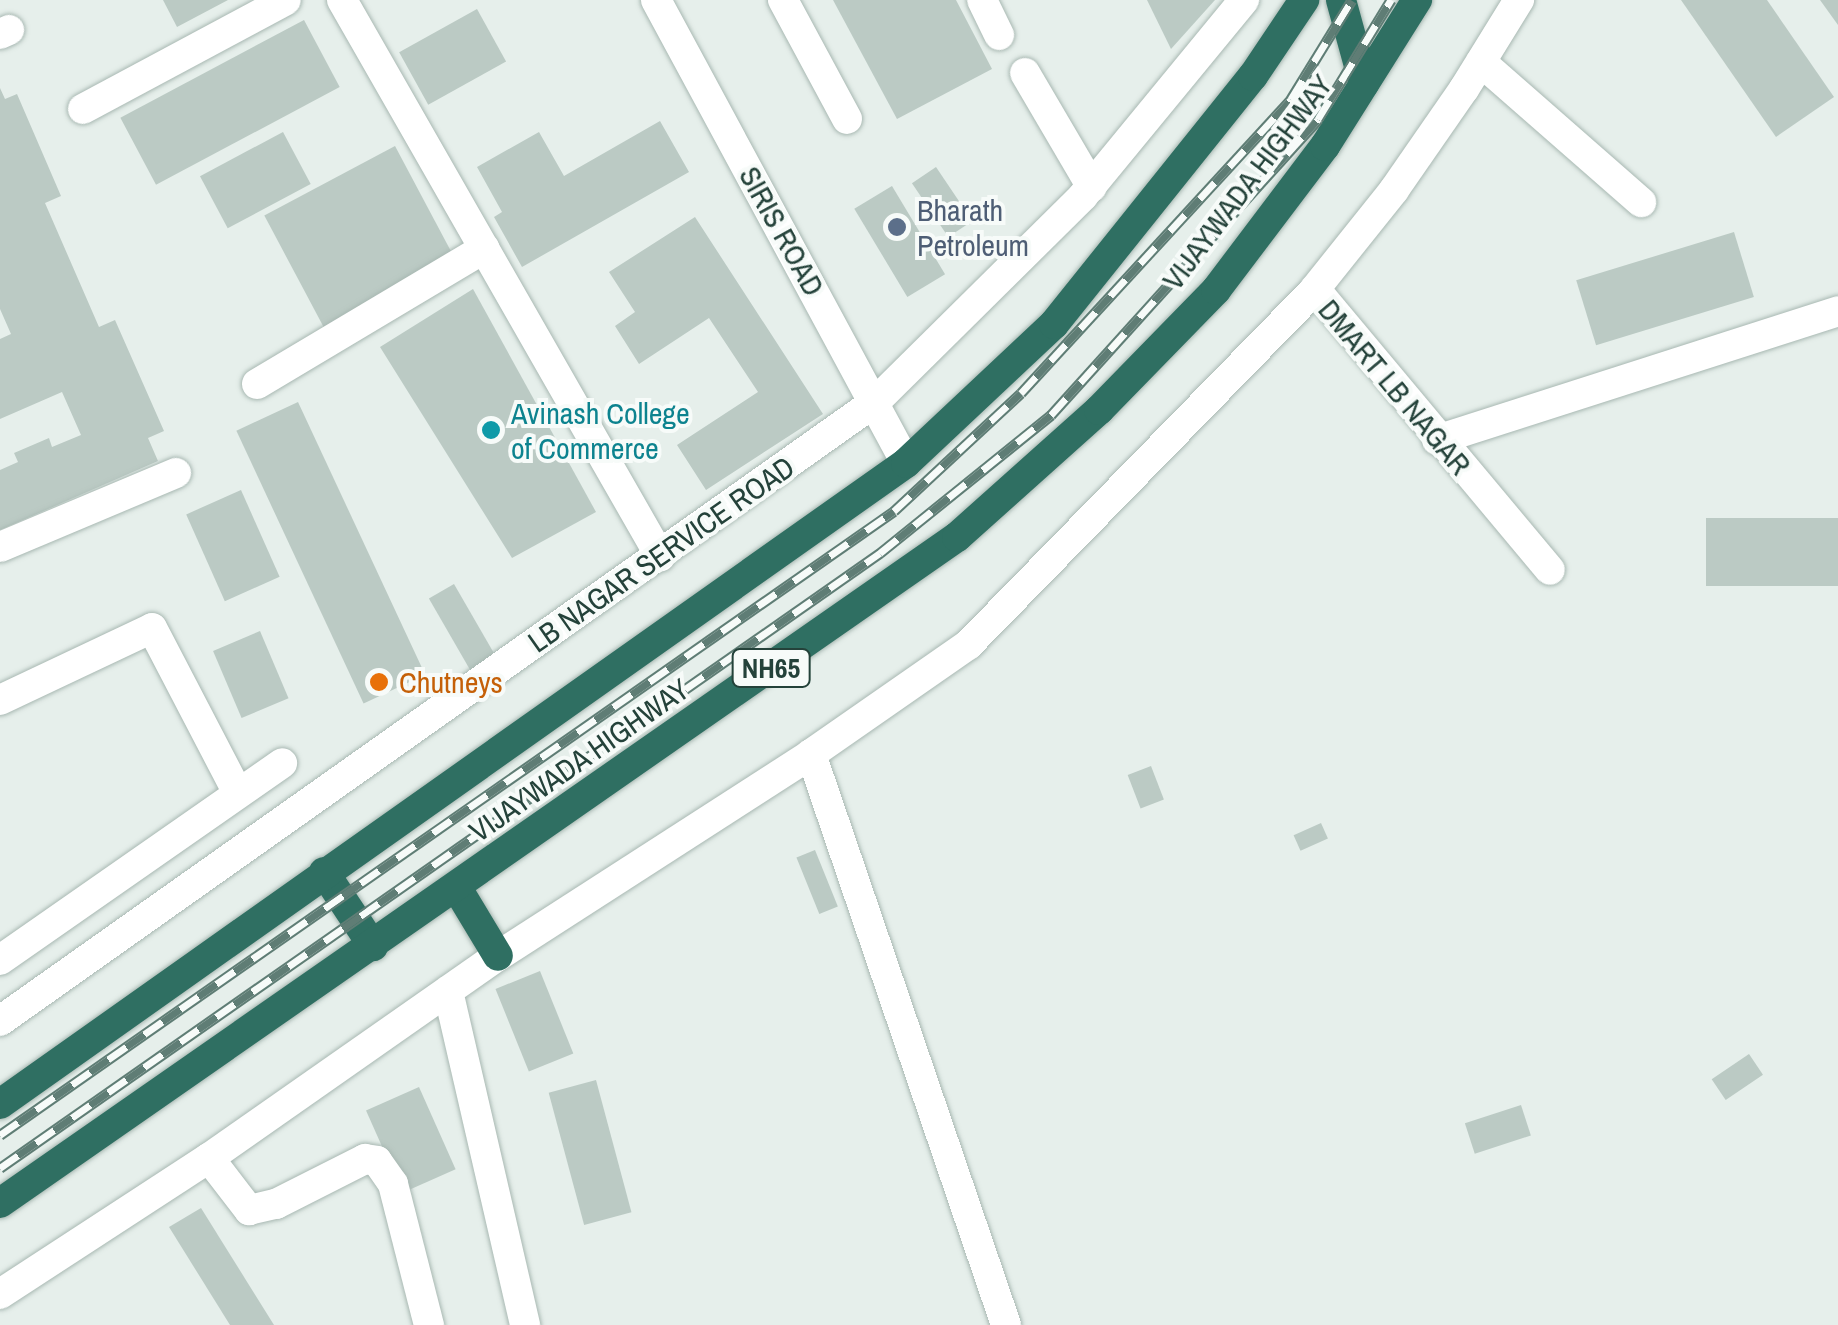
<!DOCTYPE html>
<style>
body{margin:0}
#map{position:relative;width:1838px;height:1325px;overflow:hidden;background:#e6efeb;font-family:"Archivo Narrow",sans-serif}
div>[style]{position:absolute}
.building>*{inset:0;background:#bbcac4;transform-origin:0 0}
.roads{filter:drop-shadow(0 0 2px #a8b8b2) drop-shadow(0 0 2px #a8b8b2)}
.minor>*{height:30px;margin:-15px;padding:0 15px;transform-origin:15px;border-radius:15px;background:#fff}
.highway>*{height:30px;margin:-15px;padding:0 15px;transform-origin:15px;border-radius:15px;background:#2f6f62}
.rail>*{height:11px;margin-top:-5.5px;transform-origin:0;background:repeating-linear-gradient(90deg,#f7fbf9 0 22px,#5f7d75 0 44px);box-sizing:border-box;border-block:2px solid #5f7d75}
.dots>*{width:28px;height:28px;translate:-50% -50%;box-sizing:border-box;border:5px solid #f7fbf9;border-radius:50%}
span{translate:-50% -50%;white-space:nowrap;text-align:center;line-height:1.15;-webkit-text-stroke:8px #f7fbf9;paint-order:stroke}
.shield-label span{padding:2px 8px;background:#f7fbf9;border:2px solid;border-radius:8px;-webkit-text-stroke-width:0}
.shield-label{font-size:28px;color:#24423a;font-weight:700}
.street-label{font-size:30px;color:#24423a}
.service-label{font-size:30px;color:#4e5e75}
.left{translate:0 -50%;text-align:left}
.culture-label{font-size:30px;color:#0d838f}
.food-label{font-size:30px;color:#c56008}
</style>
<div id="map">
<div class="building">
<i style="clip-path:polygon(163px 0,228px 0,177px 27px)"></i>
<i style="clip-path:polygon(833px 0,956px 0,992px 69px,897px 119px)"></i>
<i style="clip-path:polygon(1147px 0,1215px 0,1171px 49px)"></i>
<i style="clip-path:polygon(1681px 0,1767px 0,1834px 97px,1776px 137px)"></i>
<i style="clip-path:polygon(1820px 0,1838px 0,1838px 25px)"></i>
<i style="left:477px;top:9px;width:60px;height:89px;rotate:61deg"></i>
<i style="left:304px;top:20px;width:76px;height:208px;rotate:62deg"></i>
<i style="clip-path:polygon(0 88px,5px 99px,17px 94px,61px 196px,45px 203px,99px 327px,115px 320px,164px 431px,148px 438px,158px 461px,0 530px,0 470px,18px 462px,14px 453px,49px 438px,52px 447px,81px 435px,62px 392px,0 419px,0 339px,11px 334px,0 309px)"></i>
<i style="clip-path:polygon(660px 121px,689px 172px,522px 267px,494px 217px,502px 212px,477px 167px,539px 132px,564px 176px)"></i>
<i style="left:283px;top:132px;width:59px;height:94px;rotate:62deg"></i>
<i style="left:395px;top:146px;width:132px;height:148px;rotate:62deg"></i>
<i style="left:936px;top:167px;width:65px;height:29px;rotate:56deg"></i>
<i style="left:892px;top:186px;width:103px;height:44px;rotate:59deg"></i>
<i style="clip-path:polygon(695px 217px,823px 414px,706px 490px,677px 445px,758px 392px,709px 318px,639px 364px,615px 326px,635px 312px,609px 272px)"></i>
<i style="left:1734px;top:232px;width:68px;height:165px;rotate:73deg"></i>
<i style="clip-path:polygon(473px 289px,596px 512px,512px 558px,380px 347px)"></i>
<i style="left:298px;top:402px;width:301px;height:68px;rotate:65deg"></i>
<i style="left:241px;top:490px;width:95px;height:60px;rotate:66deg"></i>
<i style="left:1838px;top:518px;width:68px;height:132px;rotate:90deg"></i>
<i style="left:454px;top:584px;width:86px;height:29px;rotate:60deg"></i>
<i style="left:260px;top:631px;width:73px;height:51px;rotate:67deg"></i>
<i style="left:1151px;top:766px;width:36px;height:25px;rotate:69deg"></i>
<i style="left:1321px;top:823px;width:17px;height:30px;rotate:66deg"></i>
<i style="left:815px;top:850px;width:61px;height:20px;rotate:68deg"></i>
<i style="left:540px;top:971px;width:89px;height:48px;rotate:68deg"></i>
<i style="left:1749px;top:1054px;width:25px;height:45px;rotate:56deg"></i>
<i style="left:596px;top:1080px;width:137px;height:49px;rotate:75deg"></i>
<i style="left:419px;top:1087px;width:90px;height:58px;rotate:66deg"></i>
<i style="left:1521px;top:1105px;width:32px;height:59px;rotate:72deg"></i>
<i style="clip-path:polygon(201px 1208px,274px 1325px,230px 1325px,169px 1227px)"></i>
</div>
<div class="roads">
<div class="minor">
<i style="left:342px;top:0;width:641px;rotate:60.23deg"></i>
<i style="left:656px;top:0;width:526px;rotate:61.63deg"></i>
<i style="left:783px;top:0;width:135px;rotate:61.7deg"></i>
<i style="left:982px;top:0;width:39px;rotate:64deg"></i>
<i style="left:0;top:34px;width:10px;rotate:-24deg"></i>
<i style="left:1481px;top:62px;width:213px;rotate:41.2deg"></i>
<i style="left:1025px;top:73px;width:132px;rotate:59.6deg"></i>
<i style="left:83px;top:109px;width:230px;rotate:-28.2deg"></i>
<i style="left:1315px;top:289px;width:366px;rotate:50.1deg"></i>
<i style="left:257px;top:384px;width:265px;rotate:-30.8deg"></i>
<i style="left:1437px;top:440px;width:421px;rotate:-17.8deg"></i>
<i style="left:0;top:547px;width:191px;rotate:-22.8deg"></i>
<i style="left:0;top:700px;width:168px;rotate:-25.3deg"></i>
<i style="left:152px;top:628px;width:186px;rotate:62.5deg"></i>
<i style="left:811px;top:754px;width:603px;rotate:71.14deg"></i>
<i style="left:0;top:960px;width:344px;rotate:-34.9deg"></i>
<i style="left:448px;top:991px;width:343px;rotate:77deg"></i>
<i style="left:0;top:1021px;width:1072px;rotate:-35.28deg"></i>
<i style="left:875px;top:402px;width:293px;rotate:-44.7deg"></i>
<i style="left:1083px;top:196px;width:254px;rotate:-50.6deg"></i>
<i style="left:209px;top:1158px;width:66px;rotate:52.4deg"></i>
<i style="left:249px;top:1210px;width:28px;rotate:-13deg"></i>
<i style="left:276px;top:1204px;width:100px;rotate:-26.8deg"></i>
<i style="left:365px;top:1159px;width:12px;rotate:9deg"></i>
<i style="left:377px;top:1161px;width:28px;rotate:55deg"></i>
<i style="left:393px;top:1184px;width:146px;rotate:75.7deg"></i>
<i style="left:0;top:1294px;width:249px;rotate:-33.1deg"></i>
<i style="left:209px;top:1158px;width:353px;rotate:-35deg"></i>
<i style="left:498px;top:956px;width:373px;rotate:-32.8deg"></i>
<i style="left:811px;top:754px;width:191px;rotate:-34.8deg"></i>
<i style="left:968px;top:645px;width:497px;rotate:-45.7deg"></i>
<i style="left:1315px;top:289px;width:127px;rotate:-51.4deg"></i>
<i style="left:1394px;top:190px;width:123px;rotate:-55.3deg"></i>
<i style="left:1464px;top:89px;width:105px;rotate:-58.3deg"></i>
</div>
<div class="highway">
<i style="left:1341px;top:0;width:87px;rotate:74.7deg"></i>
<i style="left:324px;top:872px;width:89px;rotate:56.5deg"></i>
<i style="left:457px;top:888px;width:79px;rotate:58.9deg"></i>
<i style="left:0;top:1104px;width:1110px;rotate:-35.28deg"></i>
<i style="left:906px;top:463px;width:203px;rotate:-43.2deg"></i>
<i style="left:1054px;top:324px;width:318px;rotate:-51.3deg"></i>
<i style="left:1253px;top:76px;width:92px;rotate:-56.1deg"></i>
<i style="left:0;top:1203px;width:1166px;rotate:-34.84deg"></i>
<i style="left:957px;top:537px;width:191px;rotate:-41.8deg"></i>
<i style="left:1099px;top:410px;width:168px;rotate:-45.7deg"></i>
<i style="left:1216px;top:290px;width:181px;rotate:-52.9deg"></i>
<i style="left:1325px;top:146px;width:173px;rotate:-57.8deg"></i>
</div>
</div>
<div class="rail">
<i style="left:0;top:1135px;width:1090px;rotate:-34.91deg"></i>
<i style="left:894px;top:511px;width:173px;rotate:-42.9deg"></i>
<i style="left:1021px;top:393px;width:399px;rotate:-47.4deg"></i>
<i style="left:1291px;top:99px;width:116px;rotate:-58.4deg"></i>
<i style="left:0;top:1168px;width:1074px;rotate:-34.95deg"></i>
<i style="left:880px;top:553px;width:220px;rotate:-38.9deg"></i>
<i style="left:1051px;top:415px;width:399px;rotate:-47.9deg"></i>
<i style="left:1318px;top:119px;width:140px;rotate:-58.5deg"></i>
</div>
<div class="dots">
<i style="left:897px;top:227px;background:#5c6f8a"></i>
<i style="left:491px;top:430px;background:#0f9aa8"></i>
<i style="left:379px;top:682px;background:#e8710a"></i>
</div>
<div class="shield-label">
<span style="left:771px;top:668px">NH65</span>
</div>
<div class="street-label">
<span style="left:1247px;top:182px;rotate:-53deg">VIJAYWADA HIGHWAY</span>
<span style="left:782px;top:231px;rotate:61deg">SIRIS ROAD</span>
<span style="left:1395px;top:387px;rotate:50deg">DMART LB NAGAR</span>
<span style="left:661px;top:554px;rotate:-35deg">LB NAGAR SERVICE ROAD</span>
<span style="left:579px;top:760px;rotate:-35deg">VIJAYWADA HIGHWAY</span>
</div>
<div class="service-label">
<span class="left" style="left:917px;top:227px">Bharath<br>Petroleum</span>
</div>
<div class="culture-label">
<span class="left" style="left:511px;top:430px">Avinash College<br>of Commerce</span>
</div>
<div class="food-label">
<span class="left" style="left:399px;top:682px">Chutneys</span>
</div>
</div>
